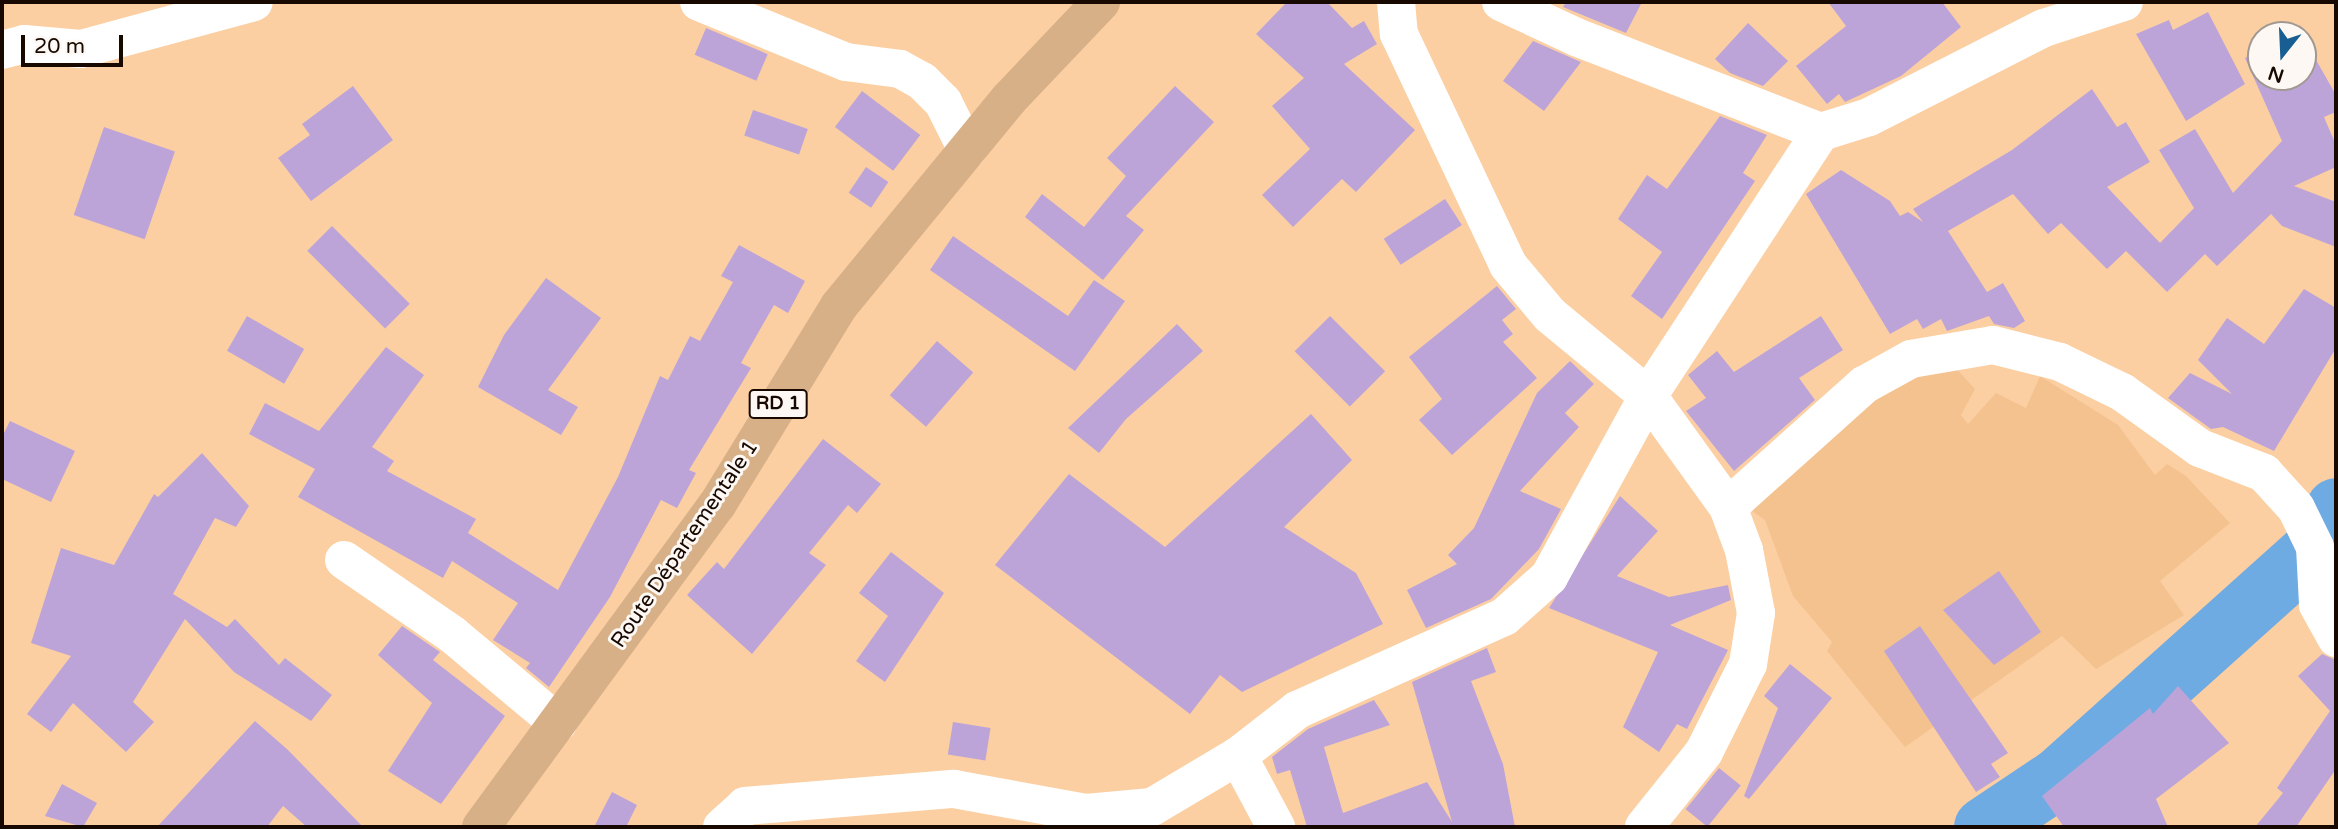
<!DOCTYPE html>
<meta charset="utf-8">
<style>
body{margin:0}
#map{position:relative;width:2338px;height:829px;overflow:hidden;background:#fbcfa2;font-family:"Varela Round",sans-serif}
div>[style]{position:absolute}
.built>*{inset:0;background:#f4c28f}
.river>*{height:61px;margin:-30.5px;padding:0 30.5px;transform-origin:30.5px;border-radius:30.5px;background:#6eabe2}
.building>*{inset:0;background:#bda4d8;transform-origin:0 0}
.minor>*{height:38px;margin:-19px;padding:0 19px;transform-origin:19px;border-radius:19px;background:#fff}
.tertiary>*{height:38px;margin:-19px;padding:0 19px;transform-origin:19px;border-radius:19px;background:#fff}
.primary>*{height:38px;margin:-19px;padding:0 19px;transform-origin:19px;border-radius:19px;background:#d7b087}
span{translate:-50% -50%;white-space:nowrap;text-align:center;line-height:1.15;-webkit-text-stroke:6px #fdf8f4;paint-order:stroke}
.shield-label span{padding:2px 5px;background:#fdf8f4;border:2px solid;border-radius:5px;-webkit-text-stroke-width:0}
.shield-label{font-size:19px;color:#170800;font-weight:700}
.street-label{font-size:21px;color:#170800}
.frame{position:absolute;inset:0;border:4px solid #170800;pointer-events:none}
.north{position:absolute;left:2247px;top:21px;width:70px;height:70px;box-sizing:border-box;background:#fdf8f4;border:2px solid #a19892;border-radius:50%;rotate:198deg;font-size:19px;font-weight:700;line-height:28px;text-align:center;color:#170800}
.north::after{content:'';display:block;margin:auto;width:24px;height:32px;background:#195e92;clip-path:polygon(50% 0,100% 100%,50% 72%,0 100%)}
.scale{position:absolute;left:21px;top:35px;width:102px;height:32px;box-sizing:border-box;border:4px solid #170800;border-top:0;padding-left:9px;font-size:21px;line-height:24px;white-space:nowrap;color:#170800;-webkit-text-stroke:5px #fdf8f4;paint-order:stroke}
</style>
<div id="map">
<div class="built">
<i style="clip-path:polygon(1950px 362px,1975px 389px,1961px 415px,1968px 424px,1996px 393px,2026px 408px,2040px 376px,2118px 425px,2155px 475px,2167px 464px,2186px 476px,2230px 523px,2160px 581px,2184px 615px,2096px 669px,2062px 636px,1905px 747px,1827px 651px,1832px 642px,1793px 596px,1765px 520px,1742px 504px,1861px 399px)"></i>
</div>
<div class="river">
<i style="left:1984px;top:827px;width:90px;rotate:-33.7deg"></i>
<i style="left:2059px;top:777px;width:344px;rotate:-41.9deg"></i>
<i style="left:2315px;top:547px;width:44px;rotate:-61.7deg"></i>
</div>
<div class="building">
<i style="clip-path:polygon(1287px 2px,1327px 2px,1352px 28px,1364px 21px,1377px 44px,1344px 64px,1415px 130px,1356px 192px,1342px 179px,1293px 227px,1262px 195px,1310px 149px,1272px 106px,1304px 78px,1256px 34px)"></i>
<i style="clip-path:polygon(1566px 2px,1642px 2px,1626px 33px,1563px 7px)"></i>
<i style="clip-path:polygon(1828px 2px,1942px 2px,1961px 27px,1901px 76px,1845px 102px,1839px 94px,1827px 104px,1796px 66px,1846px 26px)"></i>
<i style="clip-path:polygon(2208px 12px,2245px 84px,2186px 121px,2136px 34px,2169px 20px,2173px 30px)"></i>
<i style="clip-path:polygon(1748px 23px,1788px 61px,1763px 86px,1730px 73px,1715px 59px)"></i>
<i style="left:706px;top:28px;width:67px;height:29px;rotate:23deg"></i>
<i style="clip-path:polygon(2303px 37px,2336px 95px,2336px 112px,2324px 117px,2336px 145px,2336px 167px,2294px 186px,2336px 202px,2336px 247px,2282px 226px,2271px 214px,2217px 266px,2205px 254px,2167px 292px,2126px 251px,2107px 269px,2061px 223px,2048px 234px,2013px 194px,1948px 231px,1987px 292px,2003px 283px,2025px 321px,2014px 328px,1994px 324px,1989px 316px,1947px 331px,1941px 319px,1923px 329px,1917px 319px,1890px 334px,1806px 194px,1841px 170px,1890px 201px,1900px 216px,1908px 212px,1923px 222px,1913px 209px,2012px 150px,2092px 89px,2117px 127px,2126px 122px,2150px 162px,2107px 187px,2160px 243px,2194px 208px,2159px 150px,2195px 129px,2233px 193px,2282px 141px,2245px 58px,2261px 49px,2261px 77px,2303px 77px)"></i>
<i style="clip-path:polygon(1533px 41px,1581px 62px,1544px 111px,1503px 81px)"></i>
<i style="clip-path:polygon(353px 86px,393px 140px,311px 201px,278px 158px,310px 135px,302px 124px)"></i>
<i style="clip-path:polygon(1175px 86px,1214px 122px,1126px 216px,1144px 230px,1103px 280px,1025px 217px,1042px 194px,1084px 227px,1126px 176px,1107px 158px)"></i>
<i style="left:862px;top:91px;width:73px;height:45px;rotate:37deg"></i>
<i style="left:753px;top:110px;width:58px;height:27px;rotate:19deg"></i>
<i style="clip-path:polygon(1720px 116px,1767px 135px,1743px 173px,1755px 181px,1662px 319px,1631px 296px,1662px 252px,1618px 219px,1647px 175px,1667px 189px)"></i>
<i style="left:104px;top:127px;width:75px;height:93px;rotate:19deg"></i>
<i style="left:866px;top:167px;width:27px;height:31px;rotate:34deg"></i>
<i style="left:1445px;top:199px;width:31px;height:73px;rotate:57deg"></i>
<i style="left:332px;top:226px;width:110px;height:35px;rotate:45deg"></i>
<i style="clip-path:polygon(953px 236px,1068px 316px,1094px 280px,1125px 301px,1075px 371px,930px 270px)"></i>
<i style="clip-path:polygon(739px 245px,805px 281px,788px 313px,774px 305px,741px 363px,751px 368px,689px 470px,696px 473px,677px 508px,661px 500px,610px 597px,549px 687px,526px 668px,530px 663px,493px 640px,518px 603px,452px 561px,443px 578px,298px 497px,315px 469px,249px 434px,265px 403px,319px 431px,386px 347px,424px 375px,372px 447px,394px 461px,387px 471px,476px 519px,468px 533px,558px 590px,618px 477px,660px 376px,668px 380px,690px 336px,700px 341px,733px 282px,721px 276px)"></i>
<i style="clip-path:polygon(546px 278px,601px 318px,548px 390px,578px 407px,561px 435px,478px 387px,504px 335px)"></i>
<i style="clip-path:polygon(1497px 286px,1516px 309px,1502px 320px,1513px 334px,1503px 342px,1537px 378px,1452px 455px,1419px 420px,1442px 399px,1409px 357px)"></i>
<i style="clip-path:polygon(2304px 289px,2336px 308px,2336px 348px,2274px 451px,2223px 427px,2211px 429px,2168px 398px,2190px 373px,2232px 394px,2198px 360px,2227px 318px,2264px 344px)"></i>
<i style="left:247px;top:316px;width:66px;height:40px;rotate:30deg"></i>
<i style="left:1330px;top:316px;width:78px;height:50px;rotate:45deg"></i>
<i style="clip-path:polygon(1821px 316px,1843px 350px,1799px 378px,1815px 400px,1734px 471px,1686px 411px,1706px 398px,1688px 375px,1717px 351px,1734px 372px)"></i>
<i style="clip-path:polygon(1177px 324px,1203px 351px,1126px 419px,1099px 453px,1068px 428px)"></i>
<i style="left:937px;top:341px;width:48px;height:72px;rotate:41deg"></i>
<i style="clip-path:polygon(1570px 361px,1594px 384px,1565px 413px,1579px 427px,1520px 491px,1561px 509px,1539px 549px,1491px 599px,1426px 628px,1407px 590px,1457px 564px,1448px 555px,1474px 528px,1537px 393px)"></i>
<i style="clip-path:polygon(1311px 414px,1352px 460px,1284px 527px,1356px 573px,1383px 624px,1242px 692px,1220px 675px,1190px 714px,995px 565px,1069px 474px,1165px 547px)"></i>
<i style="clip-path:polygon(10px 421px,75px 451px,51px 502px,2px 479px,2px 437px)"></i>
<i style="clip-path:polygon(823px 439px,881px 484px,857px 513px,848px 505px,809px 553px,826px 565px,752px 654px,687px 595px,717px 562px,724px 569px)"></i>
<i style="clip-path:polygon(202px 453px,249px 506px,236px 527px,215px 518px,173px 594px,227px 627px,235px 619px,279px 665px,285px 658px,332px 695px,311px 721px,234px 672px,185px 619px,133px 702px,154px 722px,126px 752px,73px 703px,51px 732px,27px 714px,71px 656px,31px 643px,61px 548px,114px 565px,154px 494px,158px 497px)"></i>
<i style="clip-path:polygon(1620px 496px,1658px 531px,1617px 576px,1669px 597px,1728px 585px,1731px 600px,1670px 625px,1728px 650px,1687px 729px,1677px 724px,1659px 752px,1623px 727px,1658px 652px,1549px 608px)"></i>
<i style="clip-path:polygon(891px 552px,944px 593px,885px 682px,856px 661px,888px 616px,859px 593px)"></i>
<i style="clip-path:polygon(1999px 571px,2041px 632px,1994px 665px,1943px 610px)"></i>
<i style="clip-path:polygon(402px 626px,440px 652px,433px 660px,505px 716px,441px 804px,388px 771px,432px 703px,378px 655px)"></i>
<i style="clip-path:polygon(1920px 626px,2008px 753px,1991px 764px,2000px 777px,1976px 792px,1884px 651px)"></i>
<i style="clip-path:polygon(1487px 648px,1496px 672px,1471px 681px,1503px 764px,1515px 827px,1307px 827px,1290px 770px,1277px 774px,1272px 757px,1308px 729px,1374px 700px,1390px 725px,1324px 747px,1343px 813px,1427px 782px,1452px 822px,1412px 682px)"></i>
<i style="clip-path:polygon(2322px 654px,2336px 660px,2336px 769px,2296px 827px,2255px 827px,2283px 793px,2277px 788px,2330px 711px,2298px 676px)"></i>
<i style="clip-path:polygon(1790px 664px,1832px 698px,1749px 799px,1744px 796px,1778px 708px,1764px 696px)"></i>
<i style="clip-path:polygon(2178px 686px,2229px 743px,2156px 799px,2168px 827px,2064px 827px,2042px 796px,2150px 708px,2153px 714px)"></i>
<i style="clip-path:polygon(255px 721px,288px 750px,363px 827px,307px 827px,283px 806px,267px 827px,157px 827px)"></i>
<i style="left:953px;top:722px;width:38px;height:33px;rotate:9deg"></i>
<i style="left:1719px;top:768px;width:28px;height:53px;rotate:39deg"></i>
<i style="clip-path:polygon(62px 784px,97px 803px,83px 827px,45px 816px)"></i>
<i style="clip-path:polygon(612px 792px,637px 805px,626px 827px,594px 827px)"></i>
</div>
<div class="minor">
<i style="left:699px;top:2px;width:159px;rotate:22.2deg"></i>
<i style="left:846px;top:62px;width:54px;rotate:7.4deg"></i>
<i style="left:900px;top:69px;width:25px;rotate:29deg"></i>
<i style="left:922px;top:81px;width:30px;rotate:45deg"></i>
<i style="left:943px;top:102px;width:54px;rotate:63.4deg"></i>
<i style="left:1501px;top:2px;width:83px;rotate:25deg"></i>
<i style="left:1576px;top:37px;width:263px;rotate:21.2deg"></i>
<i style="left:2px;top:50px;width:23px;rotate:-15deg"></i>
<i style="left:24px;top:44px;width:57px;rotate:5deg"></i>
<i style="left:81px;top:49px;width:179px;rotate:-15.2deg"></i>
<i style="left:1728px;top:507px;width:183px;rotate:-41.9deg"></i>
<i style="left:1864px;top:385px;width:54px;rotate:-29deg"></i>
<i style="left:1911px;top:359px;width:83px;rotate:-9.7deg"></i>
<i style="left:1993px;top:345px;width:69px;rotate:14.2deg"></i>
<i style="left:2060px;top:362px;width:69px;rotate:25.8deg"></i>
<i style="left:2122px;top:392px;width:96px;rotate:35.7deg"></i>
<i style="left:2200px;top:448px;width:69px;rotate:21.3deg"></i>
<i style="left:2264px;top:473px;width:47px;rotate:47.6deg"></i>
<i style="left:2296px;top:508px;width:43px;rotate:64deg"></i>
<i style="left:2315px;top:547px;width:58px;rotate:87deg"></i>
<i style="left:2318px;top:605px;width:38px;rotate:61deg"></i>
<i style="left:344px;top:560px;width:132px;rotate:34.5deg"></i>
<i style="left:453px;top:635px;width:137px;rotate:40deg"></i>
<i style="left:1238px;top:756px;width:81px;rotate:61.8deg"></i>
<i style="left:722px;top:827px;width:31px;rotate:-42deg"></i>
<i style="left:745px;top:806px;width:210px;rotate:-4.7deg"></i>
<i style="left:954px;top:789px;width:134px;rotate:10.3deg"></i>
<i style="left:1086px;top:813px;width:66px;rotate:-5.2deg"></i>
<i style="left:1152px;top:807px;width:100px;rotate:-30.7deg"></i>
<i style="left:1238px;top:756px;width:75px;rotate:-37.9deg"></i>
<i style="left:1297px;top:710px;width:227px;rotate:-24.2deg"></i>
<i style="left:1504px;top:617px;width:60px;rotate:-41.6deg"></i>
<i style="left:1549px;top:577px;width:206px;rotate:-61.3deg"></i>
<i style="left:1648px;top:396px;width:316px;rotate:-56.8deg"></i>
<i style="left:1821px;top:132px;width:50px;rotate:-17.4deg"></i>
<i style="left:1869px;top:117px;width:196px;rotate:-27deg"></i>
<i style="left:2044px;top:28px;width:84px;rotate:-18deg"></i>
</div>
<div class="tertiary">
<i style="left:1396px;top:2px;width:32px;rotate:85deg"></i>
<i style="left:1399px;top:34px;width:255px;rotate:64.7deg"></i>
<i style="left:1508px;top:265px;width:65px;rotate:50deg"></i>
<i style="left:1550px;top:315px;width:127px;rotate:39.6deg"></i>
<i style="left:1648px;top:396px;width:137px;rotate:54.2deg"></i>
<i style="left:1728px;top:507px;width:46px;rotate:69.6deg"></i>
<i style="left:1744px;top:550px;width:64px;rotate:79.2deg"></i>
<i style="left:1756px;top:613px;width:52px;rotate:98.9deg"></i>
<i style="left:1748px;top:664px;width:98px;rotate:116.6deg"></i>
<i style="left:1704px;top:752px;width:96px;rotate:128.7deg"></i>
</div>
<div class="primary">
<i style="left:481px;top:827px;width:399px;rotate:-53.8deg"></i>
<i style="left:717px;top:505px;width:233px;rotate:-58.5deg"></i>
<i style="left:839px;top:306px;width:268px;rotate:-50.6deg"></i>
<i style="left:1009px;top:99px;width:134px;rotate:-46.5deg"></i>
</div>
<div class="shield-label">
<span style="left:778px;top:404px">RD 1</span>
</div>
<div class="street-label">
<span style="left:685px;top:544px;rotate:-56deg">Route Départementale 1</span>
</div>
<div class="frame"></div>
<div class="north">N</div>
<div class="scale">20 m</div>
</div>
